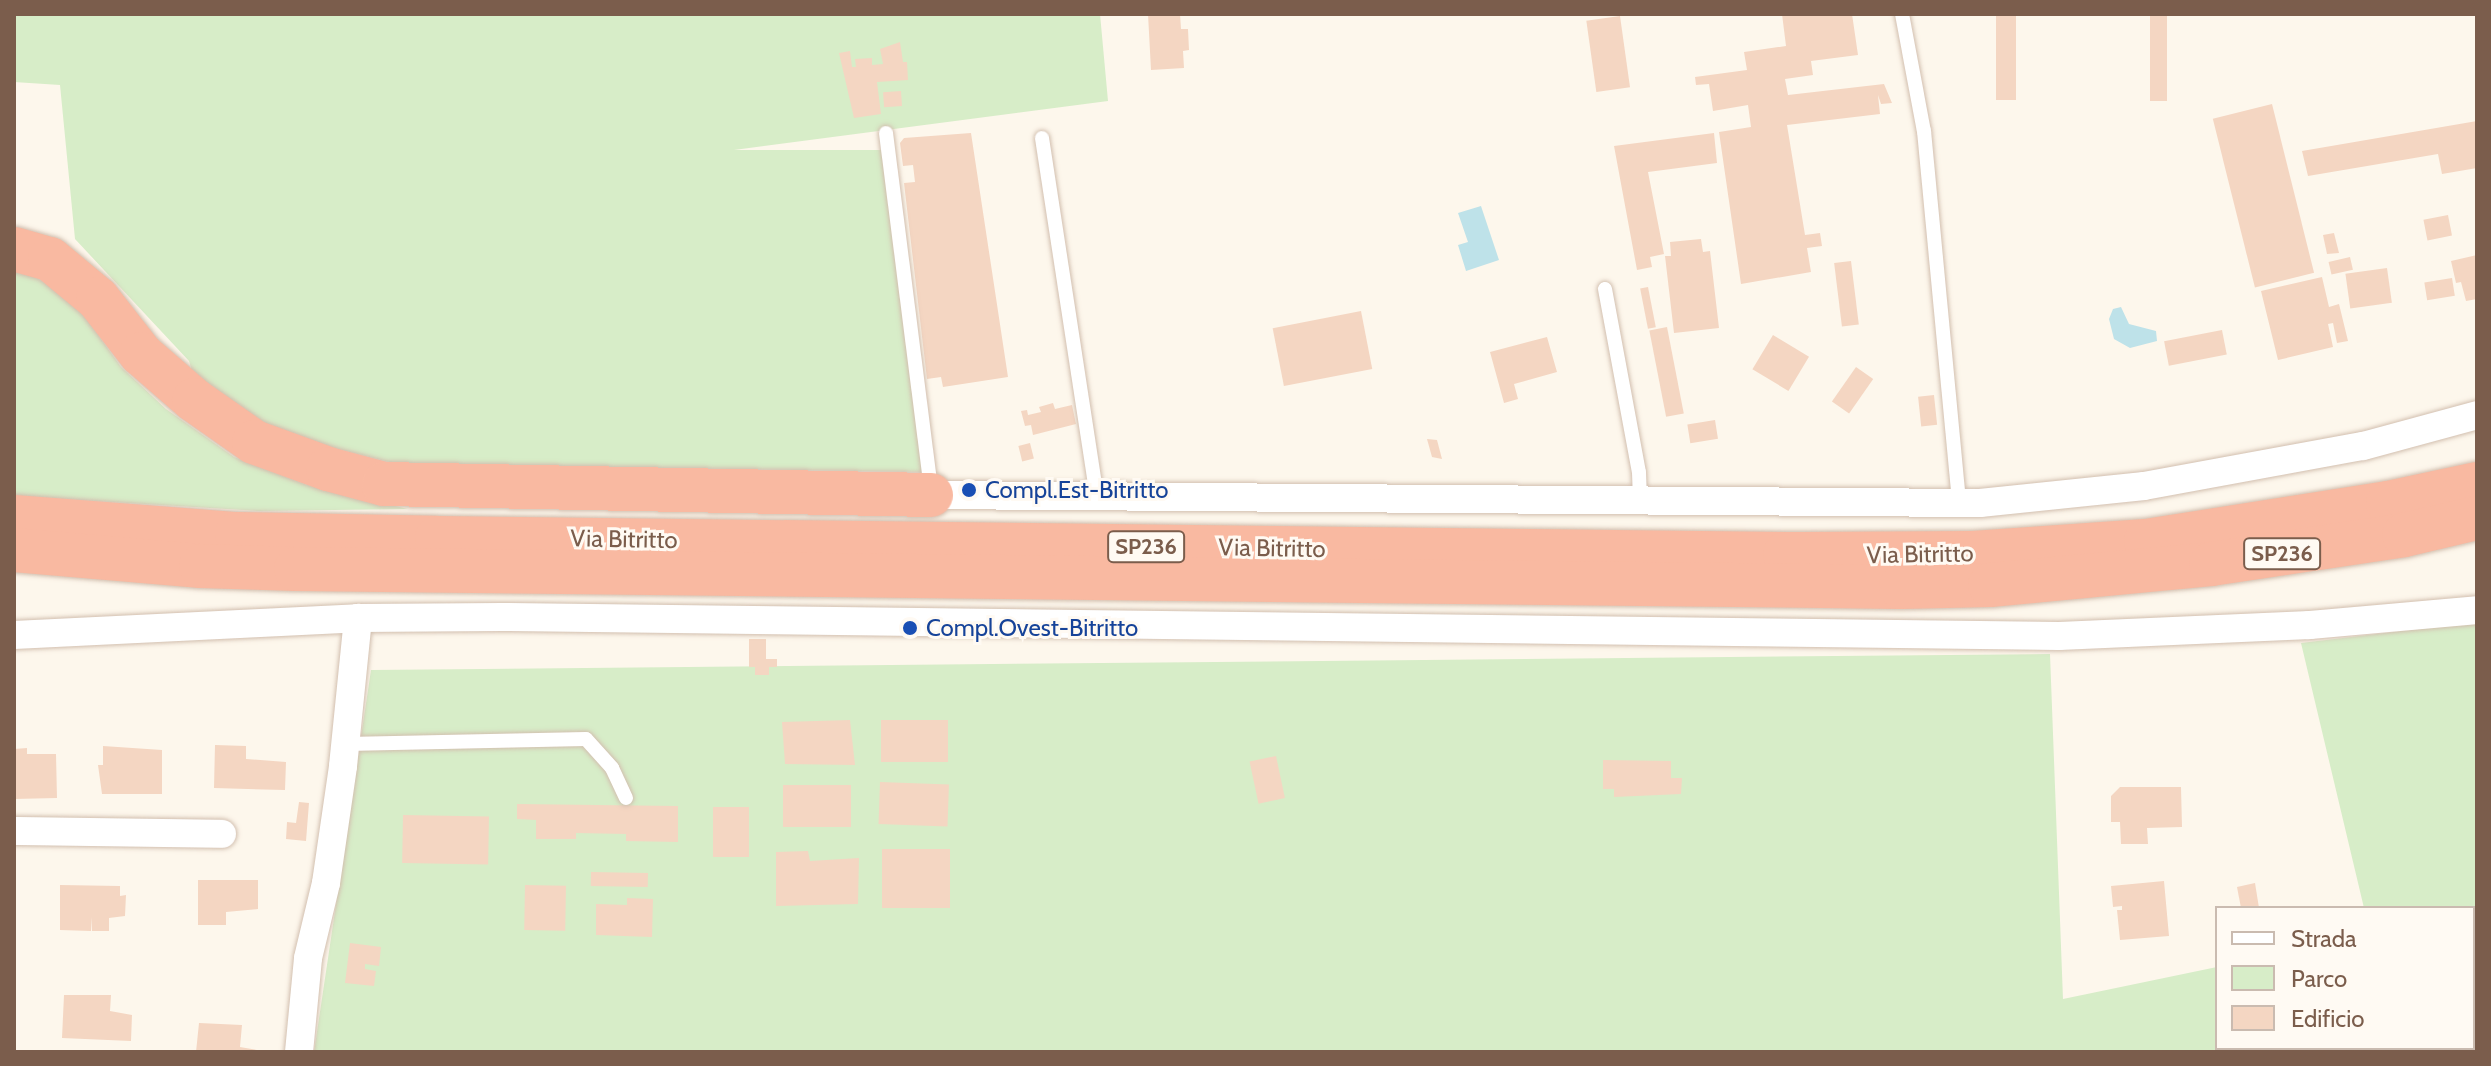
<!DOCTYPE html>
<style>
body{margin:0}
#map{position:relative;width:2491px;height:1066px;overflow:hidden;background:#fdf7ec;font-family:Cabin,sans-serif}
div>[style]{position:absolute}
.green>*{inset:0;background:#d7edc8}
.water>*{inset:0;background:#bee2e9}
.building>*{inset:0;background:#f4d6c2;transform-origin:0 0}
.roads{filter:drop-shadow(0 0 2px #d2bfaf) drop-shadow(0 0 2px #d2bfaf)}
.lane>*{height:14px;margin:-7px;padding:0 7px;transform-origin:7px;border-radius:7px;background:#fff}
.street>*{height:28px;margin:-14px;padding:0 14px;transform-origin:14px;border-radius:14px;background:#fff}
.highway>*{height:44px;margin:-22px;padding:0 22px;transform-origin:22px;border-radius:22px;background:#f9b9a1}
.dots>*{width:22px;height:22px;translate:-50% -50%;box-sizing:border-box;border:4px solid #fffaf3;border-radius:50%}
span{translate:-50% -50%;white-space:nowrap;text-align:center;line-height:1.15;-webkit-text-stroke:6px #fffaf3;paint-order:stroke}
.shield-label span{padding:2px 6px;background:#fffaf3;border:2px solid;border-radius:6px;-webkit-text-stroke-width:0}
.shield-label{font-size:22px;color:#7b5d4c;font-weight:700}
.transit-label{font-size:24px;color:#164399}
.left{translate:0 -50%;text-align:left}
.street-label{font-size:24px;color:#7b5d4c}
.frame{position:absolute;inset:0;border:16px solid #7b5d4c;pointer-events:none}
.legend{position:absolute;left:2215px;top:906px;width:260px;height:144px;box-sizing:border-box;background:#fffaf3;border:2px solid #cabbb0;margin:0;padding:10px 14px;list-style:none;font-size:24px;color:#7b5d4c}
.legend li{display:flex;align-items:center;gap:16px;height:40px}
.legend b{width:40px;border:2px solid #cabbb0}
</style>
<div id="map">
<div class="green">
<i style="clip-path:polygon(14px 14px,1100px 14px,1108px 101px,734px 150px,888px 150px,929px 472px,397px 464px,314px 443px,249px 421px,199px 393px,189px 361px,75px 239px,60px 85px,14px 82px)"></i>
<i style="clip-path:polygon(14px 270px,32px 275px,74px 301px,121px 367px,166px 409px,234px 457px,307px 485px,408px 509px,259px 511px,14px 496px)"></i>
<i style="clip-path:polygon(2477px 622px,2477px 1052px,314px 1052px,371px 670px,2050px 654px,2063px 999px,2217px 967px,2217px 1048px,2473px 1048px,2473px 908px,2364px 908px,2301px 643px)"></i>
</div>
<div class="water">
<i style="clip-path:polygon(1481px 206px,1499px 260px,1466px 271px,1458px 245px,1468px 242px,1458px 213px)"></i>
<i style="clip-path:polygon(2121px 307px,2129px 324px,2156px 331px,2157px 341px,2130px 348px,2114px 339px,2109px 319px,2113px 309px)"></i>
</div>
<div class="building">
<i style="clip-path:polygon(1148px 14px,1180px 14px,1181px 29px,1188px 29px,1189px 50px,1183px 51px,1184px 68px,1151px 70px)"></i>
<i style="clip-path:polygon(1782px 14px,1852px 14px,1858px 55px,1811px 61px,1813px 75px,1785px 79px,1788px 95px,1884px 84px,1892px 103px,1881px 104px,1878px 95px,1880px 114px,1787px 125px,1805px 235px,1820px 233px,1822px 246px,1807px 248px,1811px 272px,1741px 284px,1719px 132px,1751px 127px,1748px 105px,1713px 111px,1709px 84px,1696px 85px,1695px 77px,1747px 70px,1744px 52px,1786px 46px)"></i>
<i style="left:1996px;top:14px;width:20px;height:86px"></i>
<i style="left:2150px;top:14px;width:17px;height:87px"></i>
<i style="left:1620px;top:16px;width:72px;height:34px;rotate:82deg"></i>
<i style="clip-path:polygon(900px 42px,903px 62px,907px 62px,908px 80px,877px 82px,881px 114px,854px 118px,839px 53px,850px 51px,852px 67px,856px 67px,855px 59px,872px 58px,872px 65px,883px 64px,880px 49px)"></i>
<i style="left:901px;top:91px;width:15px;height:18px;rotate:86deg"></i>
<i style="left:2272px;top:104px;width:174px;height:61px;rotate:76deg"></i>
<i style="clip-path:polygon(2477px 121px,2477px 168px,2442px 174px,2438px 154px,2308px 176px,2302px 151px)"></i>
<i style="clip-path:polygon(971px 133px,1008px 377px,943px 387px,941px 377px,927px 379px,904px 183px,915px 182px,913px 165px,903px 166px,900px 143px,904px 138px)"></i>
<i style="clip-path:polygon(1714px 133px,1717px 163px,1648px 172px,1664px 254px,1650px 257px,1652px 267px,1637px 270px,1614px 146px)"></i>
<i style="left:2448px;top:215px;width:21px;height:25px;rotate:79deg"></i>
<i style="clip-path:polygon(2334px 233px,2339px 253px,2327px 254px,2323px 235px)"></i>
<i style="clip-path:polygon(1701px 239px,1703px 252px,1710px 251px,1719px 328px,1674px 333px,1665px 256px,1671px 256px,1670px 242px)"></i>
<i style="clip-path:polygon(2477px 255px,2477px 299px,2466px 301px,2461px 282px,2456px 283px,2451px 261px)"></i>
<i style="left:2350px;top:257px;width:13px;height:22px;rotate:77deg"></i>
<i style="left:1851px;top:261px;width:64px;height:17px;rotate:83deg"></i>
<i style="left:2387px;top:268px;width:35px;height:42px;rotate:82deg"></i>
<i style="clip-path:polygon(2322px 277px,2329px 307px,2339px 304px,2348px 341px,2337px 343px,2333px 323px,2328px 324px,2333px 347px,2278px 360px,2261px 291px)"></i>
<i style="left:2452px;top:278px;width:18px;height:28px;rotate:81deg"></i>
<i style="left:1648px;top:287px;width:41px;height:8px;rotate:79deg"></i>
<i style="left:1361px;top:311px;width:59px;height:90px;rotate:79deg"></i>
<i style="left:1667px;top:327px;width:88px;height:18px;rotate:79deg"></i>
<i style="left:2222px;top:330px;width:25px;height:59px;rotate:79deg"></i>
<i style="left:1773px;top:335px;width:42px;height:40px;rotate:31deg"></i>
<i style="clip-path:polygon(1547px 337px,1557px 372px,1514px 384px,1518px 399px,1504px 403px,1490px 352px)"></i>
<i style="left:1856px;top:367px;width:21px;height:42px;rotate:35deg"></i>
<i style="left:1934px;top:395px;width:30px;height:16px;rotate:84deg"></i>
<i style="clip-path:polygon(1053px 403px,1055px 409px,1072px 405px,1076px 424px,1033px 435px,1031px 425px,1025px 426px,1021px 411px,1027px 410px,1028px 415px,1041px 412px,1039px 407px)"></i>
<i style="left:1715px;top:420px;width:19px;height:28px;rotate:81deg"></i>
<i style="clip-path:polygon(1427px 439px,1437px 440px,1442px 459px,1432px 457px)"></i>
<i style="left:1030px;top:443px;width:16px;height:12px;rotate:76deg"></i>
<i style="clip-path:polygon(749px 639px,766px 639px,766px 659px,777px 659px,777px 667px,769px 667px,769px 675px,755px 675px,755px 667px,749px 667px)"></i>
<i style="clip-path:polygon(850px 720px,855px 765px,785px 764px,782px 722px)"></i>
<i style="left:881px;top:720px;width:67px;height:42px"></i>
<i style="clip-path:polygon(215px 745px,246px 746px,246px 759px,286px 762px,285px 790px,214px 788px)"></i>
<i style="clip-path:polygon(103px 746px,162px 750px,162px 794px,102px 794px,98px 765px,103px 765px)"></i>
<i style="clip-path:polygon(27px 748px,27px 754px,56px 754px,57px 798px,14px 799px,14px 749px)"></i>
<i style="left:1276px;top:756px;width:43px;height:27px;rotate:78deg"></i>
<i style="clip-path:polygon(1603px 760px,1671px 761px,1671px 778px,1682px 778px,1681px 794px,1614px 797px,1614px 789px,1603px 789px)"></i>
<i style="left:880px;top:782px;width:69px;height:42px;rotate:2deg"></i>
<i style="left:783px;top:785px;width:68px;height:42px"></i>
<i style="clip-path:polygon(2120px 787px,2181px 787px,2182px 827px,2147px 828px,2148px 844px,2121px 844px,2120px 822px,2111px 822px,2111px 796px)"></i>
<i style="clip-path:polygon(299px 802px,309px 803px,306px 841px,286px 839px,287px 822px,296px 823px)"></i>
<i style="clip-path:polygon(517px 804px,678px 806px,678px 842px,626px 841px,626px 834px,576px 833px,576px 839px,536px 839px,536px 820px,517px 819px)"></i>
<i style="left:713px;top:807px;width:36px;height:50px"></i>
<i style="left:403px;top:815px;width:86px;height:48px;rotate:1deg"></i>
<i style="left:882px;top:849px;width:68px;height:59px"></i>
<i style="clip-path:polygon(808px 851px,810px 861px,859px 858px,858px 904px,776px 906px,776px 852px)"></i>
<i style="left:591px;top:872px;width:57px;height:14px;rotate:1deg"></i>
<i style="clip-path:polygon(198px 880px,258px 880px,258px 909px,226px 912px,226px 925px,198px 925px)"></i>
<i style="clip-path:polygon(2164px 881px,2169px 936px,2120px 940px,2117px 910px,2122px 910px,2122px 906px,2113px 907px,2111px 886px)"></i>
<i style="clip-path:polygon(2255px 883px,2259px 908px,2241px 908px,2237px 887px)"></i>
<i style="clip-path:polygon(60px 885px,120px 886px,120px 896px,126px 895px,125px 916px,109px 918px,109px 931px,92px 931px,91px 917px,91px 931px,60px 930px)"></i>
<i style="left:525px;top:885px;width:41px;height:45px;rotate:1deg"></i>
<i style="clip-path:polygon(627px 898px,653px 899px,652px 937px,596px 935px,596px 904px,627px 905px)"></i>
<i style="clip-path:polygon(350px 943px,381px 947px,379px 966px,365px 964px,365px 969px,376px 971px,374px 986px,345px 983px)"></i>
<i style="clip-path:polygon(64px 995px,111px 995px,110px 1011px,132px 1015px,131px 1041px,62px 1038px)"></i>
<i style="clip-path:polygon(199px 1023px,242px 1025px,240px 1047px,268px 1052px,196px 1052px)"></i>
</div>
<div class="roads">
<div class="lane">
<i style="left:1902px;top:14px;width:119px;rotate:79.4deg"></i>
<i style="left:1924px;top:131px;width:373px;rotate:84.6deg"></i>
<i style="left:886px;top:133px;width:361px;rotate:82.8deg"></i>
<i style="left:1042px;top:138px;width:362px;rotate:81.3deg"></i>
<i style="left:1605px;top:289px;width:186px;rotate:79.5deg"></i>
<i style="left:1639px;top:472px;width:28px;rotate:88deg"></i>
<i style="left:346px;top:744px;width:240px;rotate:-1.2deg"></i>
<i style="left:586px;top:739px;width:39px;rotate:48deg"></i>
<i style="left:612px;top:768px;width:33px;rotate:65deg"></i>
</div>
<div class="street">
<i style="left:931px;top:495px;width:1049px;rotate:0.44deg"></i>
<i style="left:1980px;top:503px;width:165px;rotate:-5.9deg"></i>
<i style="left:2144px;top:486px;width:223px;rotate:-10.4deg"></i>
<i style="left:2363px;top:446px;width:118px;rotate:-15.2deg"></i>
<i style="left:14px;top:635px;width:344px;rotate:-2.8deg"></i>
<i style="left:358px;top:618px;width:144px;rotate:-0.4deg"></i>
<i style="left:502px;top:617px;width:1557px;rotate:0.7deg"></i>
<i style="left:2059px;top:636px;width:251px;rotate:-2.5deg"></i>
<i style="left:2310px;top:625px;width:168px;rotate:-5.1deg"></i>
<i style="left:14px;top:831px;width:208px;rotate:0.8deg"></i>
<i style="left:299px;top:1052px;width:94px;rotate:-84.5deg"></i>
<i style="left:308px;top:958px;width:77px;rotate:-76.5deg"></i>
<i style="left:326px;top:883px;width:118px;rotate:-81.7deg"></i>
<i style="left:343px;top:766px;width:149px;rotate:-84.2deg"></i>
</div>
<div class="highway">
<i style="left:14px;top:249px;width:37px;rotate:16deg"></i>
<i style="left:50px;top:259px;width:62px;rotate:39.8deg"></i>
<i style="left:98px;top:299px;width:70px;rotate:52deg"></i>
<i style="left:141px;top:354px;width:70px;rotate:41deg"></i>
<i style="left:194px;top:400px;width:73px;rotate:35deg"></i>
<i style="left:254px;top:442px;width:79px;rotate:20deg"></i>
<i style="left:328px;top:469px;width:58px;rotate:15deg"></i>
<i style="left:384px;top:484px;width:547px;rotate:1.15deg"></i>
<i style="left:14px;top:517px;width:224px;rotate:4.4deg"></i>
<i style="left:237px;top:534px;width:200px;rotate:1.1deg"></i>
<i style="left:437px;top:538px;width:1348px;rotate:0.68deg"></i>
<i style="left:1785px;top:554px;width:188px;rotate:-0.3deg"></i>
<i style="left:1973px;top:553px;width:173px;rotate:-4deg"></i>
<i style="left:2146px;top:541px;width:245px;rotate:-8.9deg"></i>
<i style="left:2388px;top:503px;width:91px;rotate:-12.1deg"></i>
<i style="left:14px;top:550px;width:188px;rotate:4.9deg"></i>
<i style="left:201px;top:566px;width:95px;rotate:1.8deg"></i>
<i style="left:296px;top:569px;width:1605px;rotate:0.64deg"></i>
<i style="left:1901px;top:587px;width:89px;rotate:-1.3deg"></i>
<i style="left:1990px;top:585px;width:222px;rotate:-5.4deg"></i>
<i style="left:2211px;top:564px;width:195px;rotate:-8.5deg"></i>
<i style="left:2404px;top:535px;width:75px;rotate:-13.1deg"></i>
</div>
</div>
<div class="dots">
<i style="left:969px;top:490px;background:#1a4fb4"></i>
<i style="left:910px;top:628px;background:#1a4fb4"></i>
</div>
<div class="shield-label">
<span style="left:1146px;top:547px">SP236</span>
<span style="left:2282px;top:554px">SP236</span>
</div>
<div class="transit-label">
<span class="left" style="left:985px;top:490px">Compl.Est-Bitritto</span>
<span class="left" style="left:926px;top:628px">Compl.Ovest-Bitritto</span>
</div>
<div class="street-label">
<span style="left:624px;top:539px;rotate:1deg">Via Bitritto</span>
<span style="left:1272px;top:548px;rotate:1deg">Via Bitritto</span>
<span style="left:1920px;top:554px;rotate:-1deg">Via Bitritto</span>
</div>
<div class="frame"></div>
<ul class="legend">
<li><b style="height:10px;background:#fff"></b>Strada</li>
<li><b style="height:22px;background:#d7edc8"></b>Parco</li>
<li><b style="height:22px;background:#f4d6c2"></b>Edificio</li>
</ul>
</div>
